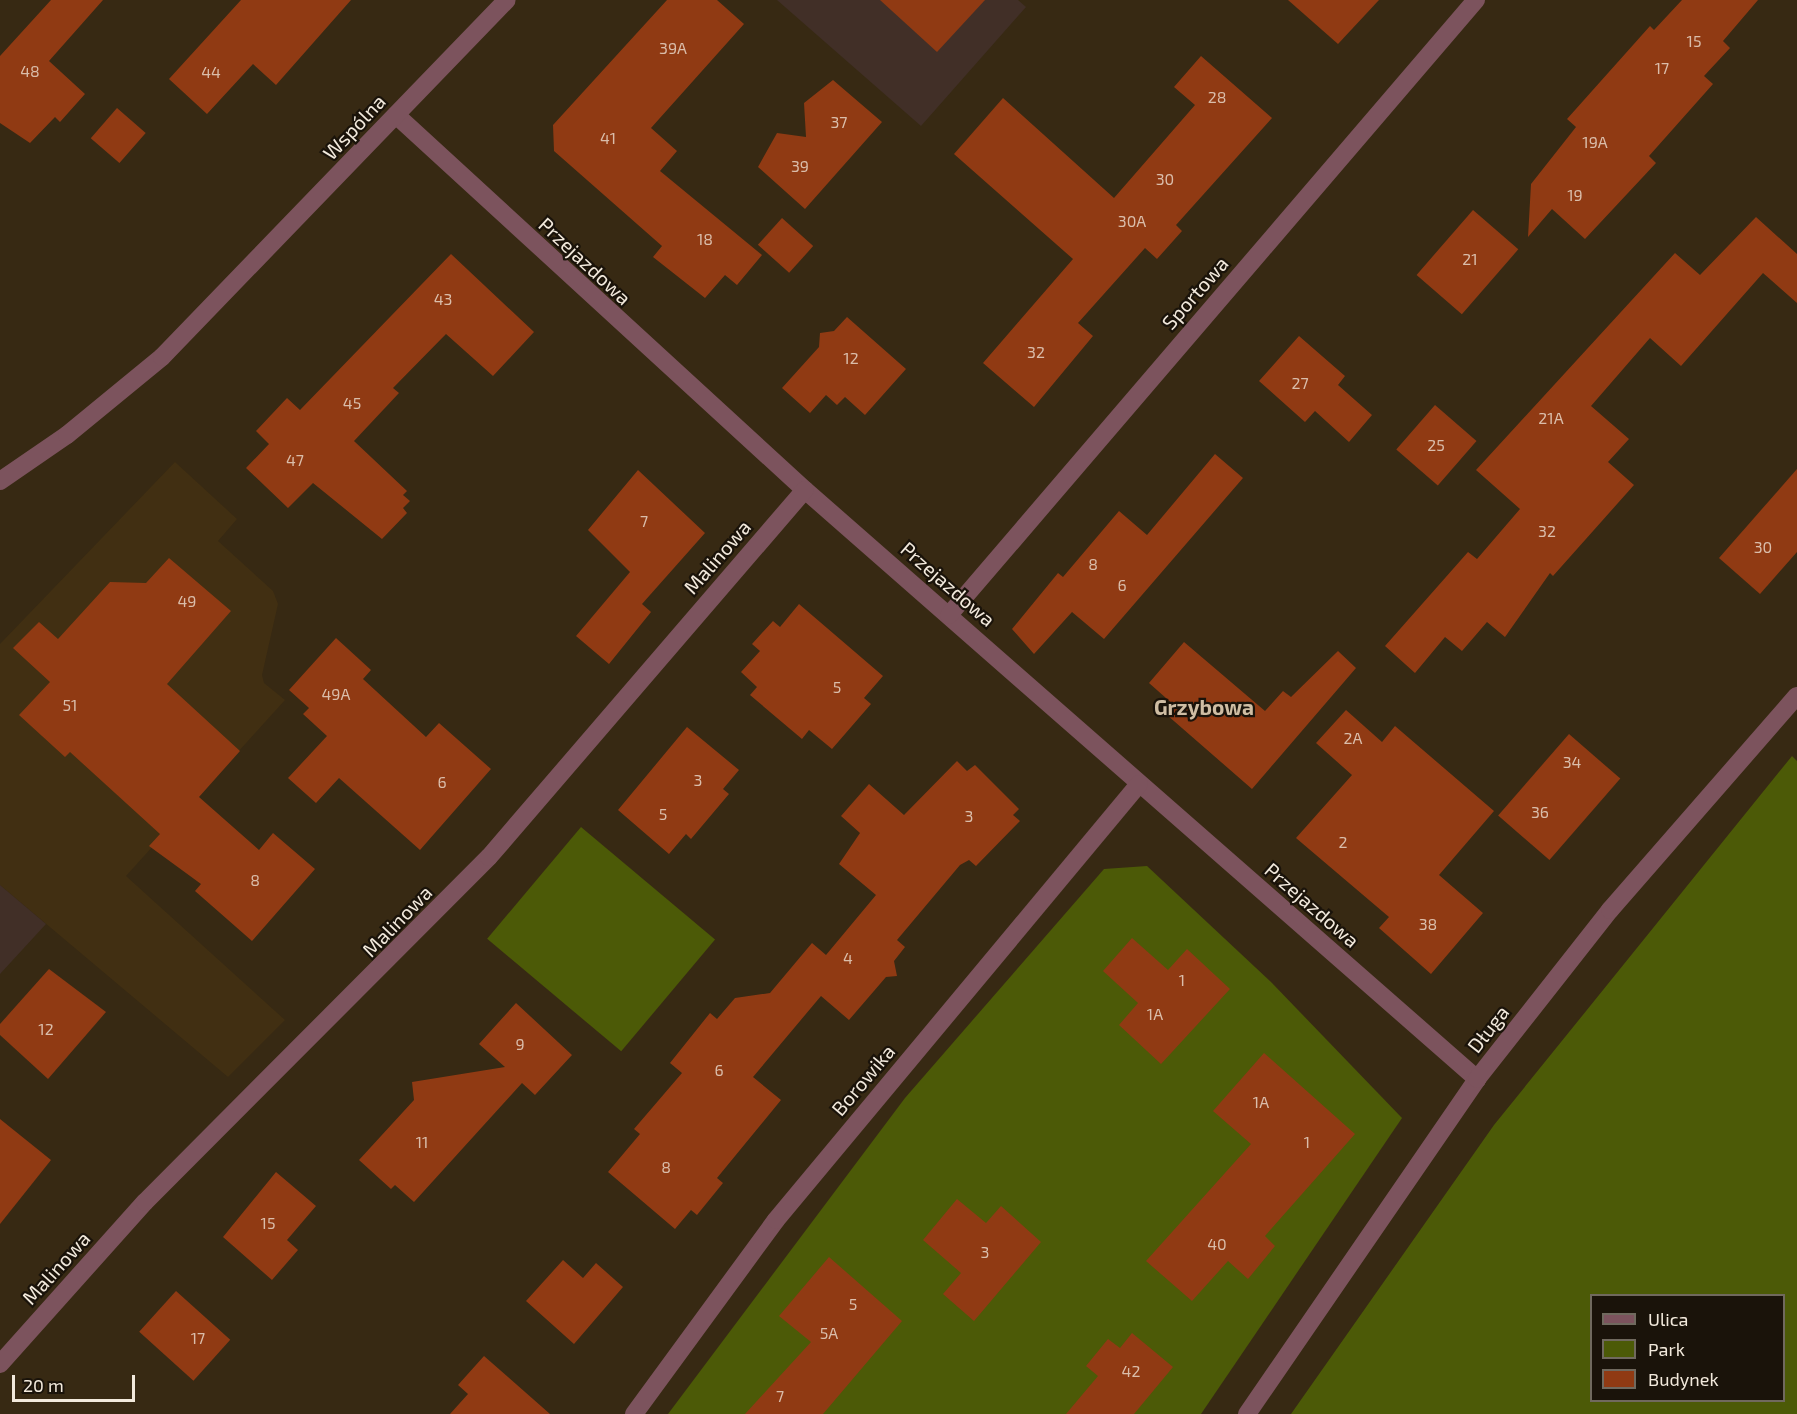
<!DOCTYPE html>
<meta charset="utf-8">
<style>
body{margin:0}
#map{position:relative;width:1797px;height:1414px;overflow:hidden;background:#372913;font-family:"Exo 2",sans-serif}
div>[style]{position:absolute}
.built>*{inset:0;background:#412f12}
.education>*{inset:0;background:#412f27}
.green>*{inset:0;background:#4c5a07;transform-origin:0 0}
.building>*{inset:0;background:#903a13;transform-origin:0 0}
.minor>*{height:18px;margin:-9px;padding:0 9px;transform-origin:9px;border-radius:9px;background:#7c535d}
span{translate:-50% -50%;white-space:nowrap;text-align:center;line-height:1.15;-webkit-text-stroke:4.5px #1a130a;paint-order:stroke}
.number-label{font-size:16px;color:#dabdaa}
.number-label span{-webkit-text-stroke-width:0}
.street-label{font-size:20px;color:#f2e9dc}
.neighbourhood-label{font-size:21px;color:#cfbda3;font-weight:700}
.legend{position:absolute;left:1590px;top:1294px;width:195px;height:108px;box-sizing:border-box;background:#1a130a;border:2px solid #70695e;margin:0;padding:8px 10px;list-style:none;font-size:18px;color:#f2e9dc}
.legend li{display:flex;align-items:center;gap:12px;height:30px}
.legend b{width:30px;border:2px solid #70695e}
.scale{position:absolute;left:12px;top:1375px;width:123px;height:27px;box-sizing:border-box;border:3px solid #f2e9dc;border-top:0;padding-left:8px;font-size:18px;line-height:21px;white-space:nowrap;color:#f2e9dc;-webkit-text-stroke:4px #1a130a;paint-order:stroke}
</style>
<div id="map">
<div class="built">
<i style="clip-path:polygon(175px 462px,237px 519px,218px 541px,273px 591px,278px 604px,262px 675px,264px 683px,285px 700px,126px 876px,285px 1020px,228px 1077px,0 885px,0 644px)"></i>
</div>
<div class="education">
<i style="clip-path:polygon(777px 0,1018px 0,1026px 7px,921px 126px)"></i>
<i style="clip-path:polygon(0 885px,46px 924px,0 974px)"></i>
</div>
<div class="green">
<i style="clip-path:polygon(evenodd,1792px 756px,1797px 761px,1797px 1414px,1291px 1414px,1494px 1125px,1792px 756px,1592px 1296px,1784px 1296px,1784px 1400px,1592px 1400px,1592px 1296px)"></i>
<i style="left:581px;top:827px;width:175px;height:146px;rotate:40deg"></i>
<i style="clip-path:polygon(1147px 866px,1271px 982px,1402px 1118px,1201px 1414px,668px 1414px,905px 1098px,1104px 869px)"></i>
</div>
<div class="building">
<i style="clip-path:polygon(51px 0,103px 0,49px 61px,85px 94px,60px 122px,55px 117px,30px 143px,0 123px,0 56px)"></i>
<i style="clip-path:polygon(241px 0,351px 0,276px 85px,253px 64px,207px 114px,169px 79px)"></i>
<i style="clip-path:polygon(667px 0,717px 0,744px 24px,651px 128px,677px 151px,660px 171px,762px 255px,737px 285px,725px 275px,705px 298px,653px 257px,662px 246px,554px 151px,553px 125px)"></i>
<i style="clip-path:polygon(880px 0,985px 0,937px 52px)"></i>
<i style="clip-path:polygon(1288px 0,1379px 0,1338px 44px)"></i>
<i style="clip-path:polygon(1682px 0,1758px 0,1723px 41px,1730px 48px,1704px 76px,1713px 84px,1649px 156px,1656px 163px,1585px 239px,1552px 209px,1528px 237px,1531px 184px,1576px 127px,1567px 119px,1650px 26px,1654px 30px)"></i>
<i style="clip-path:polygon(1201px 56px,1272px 118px,1176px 225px,1182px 231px,1157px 259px,1145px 248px,1078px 323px,1093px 336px,1034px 407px,983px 363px,1073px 259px,954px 154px,1003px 98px,1114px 198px,1195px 105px,1174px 87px)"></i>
<i style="clip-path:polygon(833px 80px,882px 122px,805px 209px,758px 167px,777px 133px,806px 137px,804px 103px)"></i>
<i style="left:117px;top:108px;width:38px;height:40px;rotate:41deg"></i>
<i style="left:1473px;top:210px;width:60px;height:86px;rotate:41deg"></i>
<i style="clip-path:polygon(1756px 217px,1797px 254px,1797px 303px,1763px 273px,1681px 366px,1650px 338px,1591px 406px,1629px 439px,1608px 462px,1634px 485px,1553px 576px,1550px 573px,1505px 637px,1487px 622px,1462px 651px,1445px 637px,1415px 673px,1385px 646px,1468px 552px,1477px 559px,1520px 509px,1476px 470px,1675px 253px,1700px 275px)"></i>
<i style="left:782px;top:218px;width:42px;height:36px;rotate:42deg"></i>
<i style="clip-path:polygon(451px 254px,534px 332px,493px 376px,446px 334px,393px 388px,399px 393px,354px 441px,407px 491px,403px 495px,410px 501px,403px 508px,407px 513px,382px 539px,313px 483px,288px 508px,246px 468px,269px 444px,256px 431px,287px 398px,300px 410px)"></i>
<i style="clip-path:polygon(847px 317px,906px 369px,865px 415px,845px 397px,837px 405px,826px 395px,810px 413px,782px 388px,819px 347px,820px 333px,834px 331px)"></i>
<i style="clip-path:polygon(1299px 336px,1345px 376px,1338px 385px,1372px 415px,1349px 442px,1315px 411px,1305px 422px,1259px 381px)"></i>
<i style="left:1435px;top:405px;width:55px;height:59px;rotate:41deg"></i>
<i style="clip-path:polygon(1215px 454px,1243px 478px,1104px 639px,1072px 612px,1034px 654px,1012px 629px,1058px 573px,1063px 577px,1119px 511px,1147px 535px)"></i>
<i style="clip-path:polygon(1797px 469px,1797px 552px,1760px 594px,1719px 558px)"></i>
<i style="clip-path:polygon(638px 470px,705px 533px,642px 604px,651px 612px,609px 664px,576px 636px,630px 572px,588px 530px)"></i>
<i style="clip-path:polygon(169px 558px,231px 611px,167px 684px,240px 751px,199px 797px,259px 850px,273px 833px,315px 869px,252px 941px,195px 891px,201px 884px,149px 846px,160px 834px,70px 752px,65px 757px,19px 715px,50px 682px,13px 648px,39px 622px,58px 639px,110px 582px,146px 583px)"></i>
<i style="clip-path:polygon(799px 604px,883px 676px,864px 698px,871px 704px,832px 749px,809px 730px,802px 739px,750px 695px,757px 687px,741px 672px,760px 651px,752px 644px,773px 621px,780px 627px)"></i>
<i style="clip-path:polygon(336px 638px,371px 670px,363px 679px,426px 737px,439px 723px,491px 769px,420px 850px,339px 778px,316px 803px,288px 778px,327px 736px,303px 714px,309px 708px,289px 690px)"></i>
<i style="clip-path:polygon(1184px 642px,1265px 711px,1283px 691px,1291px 697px,1338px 651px,1356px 668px,1252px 789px,1167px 715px,1175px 706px,1149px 683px)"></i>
<i style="clip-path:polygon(1346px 710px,1382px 742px,1395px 726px,1494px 811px,1439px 875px,1483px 913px,1431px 974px,1379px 928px,1389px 917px,1296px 838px,1352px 775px,1316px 743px)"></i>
<i style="clip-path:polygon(687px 727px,739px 770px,723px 789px,729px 794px,691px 839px,686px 834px,669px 854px,618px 810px)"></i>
<i style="left:1569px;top:734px;width:68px;height:108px;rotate:41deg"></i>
<i style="clip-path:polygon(957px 761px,967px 771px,975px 765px,1019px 809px,1013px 815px,1020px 821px,976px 866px,969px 860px,960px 865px,897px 940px,905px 947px,894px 961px,897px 976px,886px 977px,849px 1020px,821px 996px,753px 1077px,781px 1100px,717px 1178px,723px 1183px,697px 1215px,691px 1210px,675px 1229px,608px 1172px,640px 1134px,634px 1129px,682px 1073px,670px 1063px,710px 1013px,717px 1019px,735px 998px,770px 993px,812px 943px,826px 955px,876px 895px,839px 864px,860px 833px,841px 816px,869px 784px,904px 815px)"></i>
<i style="clip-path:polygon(1132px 938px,1168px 970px,1187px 949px,1230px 989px,1161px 1064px,1119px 1025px,1138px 1003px,1103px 971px)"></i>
<i style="clip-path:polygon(49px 969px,106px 1012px,48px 1079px,0 1035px,0 1024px)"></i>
<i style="clip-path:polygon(516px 1003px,572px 1055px,535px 1095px,522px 1083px,414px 1202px,395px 1185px,391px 1189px,359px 1160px,414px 1100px,412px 1082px,505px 1067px,479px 1044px)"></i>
<i style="clip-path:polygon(1264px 1053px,1355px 1134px,1265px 1236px,1275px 1246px,1248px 1279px,1228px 1261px,1192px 1301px,1146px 1261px,1251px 1144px,1213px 1111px)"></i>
<i style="clip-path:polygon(0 1119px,51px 1160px,0 1224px)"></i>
<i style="clip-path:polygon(276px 1172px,316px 1206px,287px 1240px,298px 1250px,272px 1280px,223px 1237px)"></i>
<i style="clip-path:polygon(957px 1199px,986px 1223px,1001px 1206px,1041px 1242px,974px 1321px,943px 1294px,961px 1273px,923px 1240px)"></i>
<i style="clip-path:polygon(829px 1257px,902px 1321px,823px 1414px,745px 1414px,811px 1342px,779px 1316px)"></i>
<i style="clip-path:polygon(563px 1260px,583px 1278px,596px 1263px,623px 1287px,574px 1344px,526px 1301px)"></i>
<i style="left:176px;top:1291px;width:73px;height:55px;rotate:42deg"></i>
<i style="clip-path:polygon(1132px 1333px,1173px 1367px,1134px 1414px,1066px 1414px,1098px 1376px,1086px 1366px,1108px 1339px,1120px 1348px)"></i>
<i style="clip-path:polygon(484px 1356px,550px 1414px,450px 1414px,468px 1394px,458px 1385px)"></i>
</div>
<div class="minor">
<i style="left:396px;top:115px;width:555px;rotate:42.52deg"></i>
<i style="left:805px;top:490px;width:894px;rotate:41.23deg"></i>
<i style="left:0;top:481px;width:81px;rotate:-34.5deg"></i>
<i style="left:67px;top:435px;width:123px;rotate:-39.4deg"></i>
<i style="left:162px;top:357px;width:496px;rotate:-46deg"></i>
<i style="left:949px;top:615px;width:810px;rotate:-49.41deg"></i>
<i style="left:0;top:1364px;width:217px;rotate:-48.2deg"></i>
<i style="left:145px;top:1202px;width:487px;rotate:-45.1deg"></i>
<i style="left:489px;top:857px;width:484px;rotate:-49.3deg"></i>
<i style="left:634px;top:1414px;width:240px;rotate:-53.8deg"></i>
<i style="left:776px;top:1220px;width:567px;rotate:-50.22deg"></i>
<i style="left:1247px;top:1414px;width:406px;rotate:-55.5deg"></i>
<i style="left:1477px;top:1079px;width:215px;rotate:-51.8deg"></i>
<i style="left:1610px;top:910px;width:284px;rotate:-48.9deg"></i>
</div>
<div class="number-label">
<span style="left:1694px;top:41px">15</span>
<span style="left:673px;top:48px">39A</span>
<span style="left:1662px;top:68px">17</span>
<span style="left:30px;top:71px">48</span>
<span style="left:211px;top:72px">44</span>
<span style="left:1217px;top:97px">28</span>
<span style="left:839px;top:122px">37</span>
<span style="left:608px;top:138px">41</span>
<span style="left:1595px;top:142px">19A</span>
<span style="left:800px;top:166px">39</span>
<span style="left:1165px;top:179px">30</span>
<span style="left:1575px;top:195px">19</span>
<span style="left:1132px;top:221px">30A</span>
<span style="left:705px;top:239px">18</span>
<span style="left:1470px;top:259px">21</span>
<span style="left:443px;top:299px">43</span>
<span style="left:1036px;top:352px">32</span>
<span style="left:851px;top:358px">12</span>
<span style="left:1300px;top:383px">27</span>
<span style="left:352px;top:403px">45</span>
<span style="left:1551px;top:418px">21A</span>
<span style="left:1436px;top:445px">25</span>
<span style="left:295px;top:460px">47</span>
<span style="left:644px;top:521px">7</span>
<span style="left:1547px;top:531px">32</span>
<span style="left:1763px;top:547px">30</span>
<span style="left:1093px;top:564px">8</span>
<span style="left:1122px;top:585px">6</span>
<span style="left:187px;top:601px">49</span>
<span style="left:837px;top:687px">5</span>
<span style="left:336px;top:694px">49A</span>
<span style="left:70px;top:705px">51</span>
<span style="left:1353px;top:738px">2A</span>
<span style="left:1572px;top:762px">34</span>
<span style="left:698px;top:780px">3</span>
<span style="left:442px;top:782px">6</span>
<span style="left:1540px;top:812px">36</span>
<span style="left:663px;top:814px">5</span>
<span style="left:969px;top:816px">3</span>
<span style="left:1343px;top:842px">2</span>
<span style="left:255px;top:880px">8</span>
<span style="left:1428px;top:924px">38</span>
<span style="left:848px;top:958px">4</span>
<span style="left:1182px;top:980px">1</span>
<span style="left:1155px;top:1014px">1A</span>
<span style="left:46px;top:1029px">12</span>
<span style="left:520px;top:1044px">9</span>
<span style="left:719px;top:1070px">6</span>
<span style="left:1261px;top:1102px">1A</span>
<span style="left:422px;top:1142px">11</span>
<span style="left:1307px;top:1142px">1</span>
<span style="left:666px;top:1167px">8</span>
<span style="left:268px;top:1223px">15</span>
<span style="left:1217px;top:1244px">40</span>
<span style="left:985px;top:1252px">3</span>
<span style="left:853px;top:1304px">5</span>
<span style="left:829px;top:1333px">5A</span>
<span style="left:198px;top:1338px">17</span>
<span style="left:1131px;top:1371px">42</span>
<span style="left:780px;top:1396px">7</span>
</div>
<div class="street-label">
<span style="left:354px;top:127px;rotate:-47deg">Wspólna</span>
<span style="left:585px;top:261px;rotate:43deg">Przejazdowa</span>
<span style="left:1195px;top:293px;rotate:-49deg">Sportowa</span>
<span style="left:717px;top:557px;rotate:-49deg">Malinowa</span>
<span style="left:948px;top:584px;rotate:41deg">Przejazdowa</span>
<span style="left:1312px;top:905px;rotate:41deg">Przejazdowa</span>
<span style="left:397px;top:921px;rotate:-46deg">Malinowa</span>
<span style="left:1488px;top:1029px;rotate:-52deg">Długa</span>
<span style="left:863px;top:1080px;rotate:-50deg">Borowika</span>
<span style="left:56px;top:1268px;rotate:-48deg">Malinowa</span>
</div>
<div class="neighbourhood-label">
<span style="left:1204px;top:707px">Grzybowa</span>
</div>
<ul class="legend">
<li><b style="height:8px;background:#7c535d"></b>Ulica</li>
<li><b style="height:16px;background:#4c5a07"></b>Park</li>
<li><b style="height:16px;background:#903a13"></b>Budynek</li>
</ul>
<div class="scale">20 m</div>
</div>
